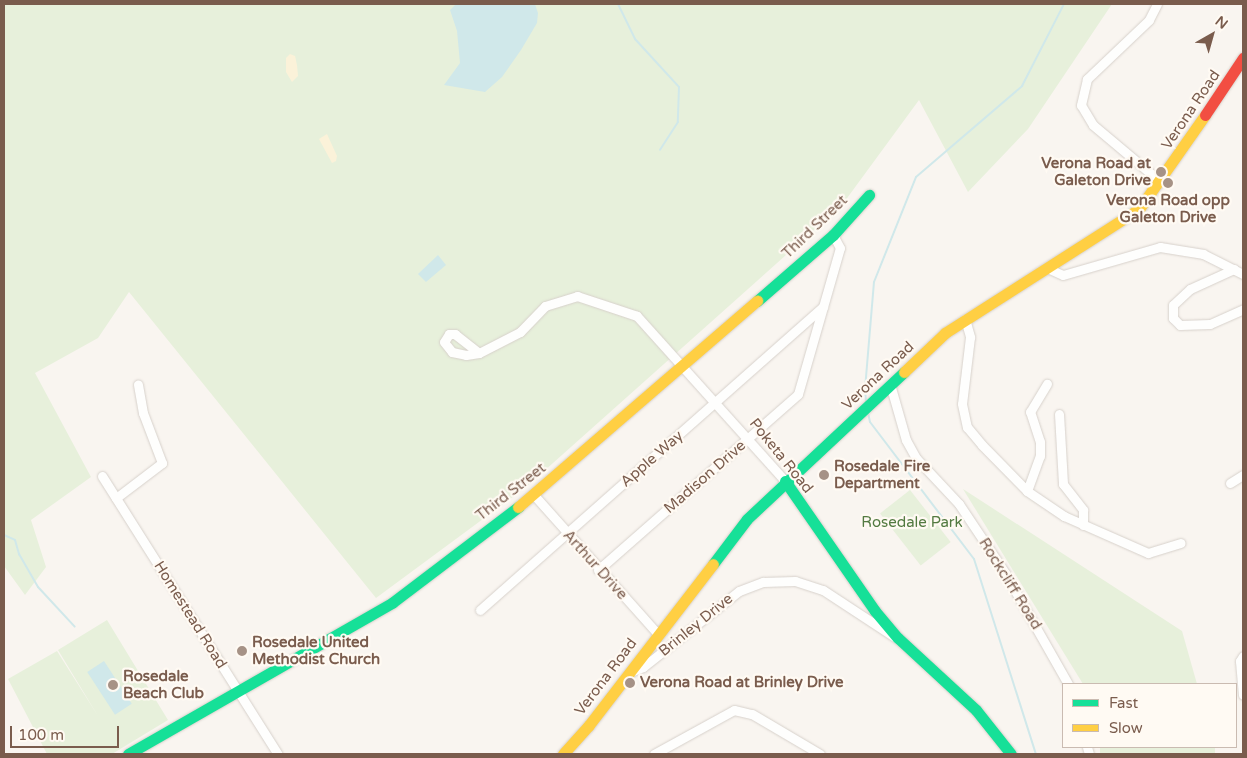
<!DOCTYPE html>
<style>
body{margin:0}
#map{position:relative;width:1247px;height:758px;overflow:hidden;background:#f9f5f0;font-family:"Varela Round",sans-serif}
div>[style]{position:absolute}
.green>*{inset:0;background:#e7f0db;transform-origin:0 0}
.sand>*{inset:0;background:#fbf2d9}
.water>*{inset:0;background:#d0e8ea;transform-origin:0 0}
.stream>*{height:2px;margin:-1px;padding:0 1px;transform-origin:1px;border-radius:1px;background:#d0e8ea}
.roads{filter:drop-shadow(0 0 1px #d7d1cb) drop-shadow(0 0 1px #d7d1cb)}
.street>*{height:9px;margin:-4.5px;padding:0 4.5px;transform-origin:4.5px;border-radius:4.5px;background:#fefefd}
.fast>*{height:11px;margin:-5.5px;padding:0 5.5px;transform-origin:5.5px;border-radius:5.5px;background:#16e098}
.slow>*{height:11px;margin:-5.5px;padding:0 5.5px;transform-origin:5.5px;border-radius:5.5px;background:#ffcf43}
.jam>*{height:11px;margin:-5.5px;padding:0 5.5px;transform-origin:5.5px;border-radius:5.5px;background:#f24e42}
.dots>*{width:14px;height:14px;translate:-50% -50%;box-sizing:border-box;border:2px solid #fffaf3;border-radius:50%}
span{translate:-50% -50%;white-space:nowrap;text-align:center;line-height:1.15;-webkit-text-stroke:4.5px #fffaf3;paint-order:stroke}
.street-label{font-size:15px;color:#7a5c4d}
.poi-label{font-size:15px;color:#7a5c4d;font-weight:700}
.right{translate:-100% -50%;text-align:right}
.left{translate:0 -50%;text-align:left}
.park-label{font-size:15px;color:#537a41}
.frame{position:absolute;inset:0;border:5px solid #7a5c4d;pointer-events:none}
.legend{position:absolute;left:1062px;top:683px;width:175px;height:65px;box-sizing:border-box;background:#fffaf3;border:1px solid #cabbb1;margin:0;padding:6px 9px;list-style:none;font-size:15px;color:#7a5c4d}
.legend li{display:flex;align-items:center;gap:10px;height:25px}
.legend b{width:25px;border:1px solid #cabbb1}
.north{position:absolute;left:1187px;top:10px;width:50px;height:50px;-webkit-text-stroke:4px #fffaf3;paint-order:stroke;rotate:38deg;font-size:14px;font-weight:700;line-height:20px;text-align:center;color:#7a5c4d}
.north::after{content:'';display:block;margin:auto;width:18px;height:22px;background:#7a5c4d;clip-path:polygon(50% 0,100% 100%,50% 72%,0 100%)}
.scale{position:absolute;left:10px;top:726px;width:109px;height:22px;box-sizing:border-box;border:2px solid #7a5c4d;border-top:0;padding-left:6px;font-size:15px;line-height:18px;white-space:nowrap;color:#7a5c4d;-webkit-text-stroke:4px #fffaf3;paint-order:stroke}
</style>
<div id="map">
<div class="green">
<i style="clip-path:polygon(4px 4px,1112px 4px,1028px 129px,968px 192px,919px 100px,842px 205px,525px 488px,376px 598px,129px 292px,98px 338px,35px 373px,91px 477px,31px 520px,46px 567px,25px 595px,4px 566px)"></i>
<i style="clip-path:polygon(963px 489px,1182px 631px,1197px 684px,1083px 684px)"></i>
<i style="left:910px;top:490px;width:66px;height:38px;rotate:52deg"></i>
<i style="clip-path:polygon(107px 620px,168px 720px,112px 754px,47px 754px,8px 679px,57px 651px,98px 716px,58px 650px)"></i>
<i style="left:1100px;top:747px;width:115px;height:7px"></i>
</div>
<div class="sand">
<i style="clip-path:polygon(290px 54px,295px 56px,297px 65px,298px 76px,292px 82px,286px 72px,286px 58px)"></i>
<i style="clip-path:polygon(327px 134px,337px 156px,336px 161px,332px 163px,319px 139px)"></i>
</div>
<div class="water">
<i style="clip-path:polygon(456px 4px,535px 4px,538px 13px,537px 23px,521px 50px,502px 77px,485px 92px,444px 85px,460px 63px,457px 31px,450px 10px)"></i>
<i style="clip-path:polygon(438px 255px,446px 265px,426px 282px,418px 274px)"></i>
<i style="left:104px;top:661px;width:51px;height:20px;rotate:57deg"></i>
</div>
<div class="stream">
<i style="left:618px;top:4px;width:39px;rotate:64deg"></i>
<i style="left:635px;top:39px;width:65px;rotate:47.5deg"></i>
<i style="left:679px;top:87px;width:35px;rotate:92deg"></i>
<i style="left:678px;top:122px;width:33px;rotate:123deg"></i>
<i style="left:866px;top:402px;width:13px;rotate:-94deg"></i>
<i style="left:865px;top:389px;width:107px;rotate:-85.2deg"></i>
<i style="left:874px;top:282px;width:113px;rotate:-68.2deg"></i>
<i style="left:916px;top:177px;width:140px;rotate:-40.6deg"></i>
<i style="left:1022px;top:86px;width:92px;rotate:-62.9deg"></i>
<i style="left:868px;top:412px;width:10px;rotate:79deg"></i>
<i style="left:870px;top:422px;width:172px;rotate:52.8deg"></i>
<i style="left:974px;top:559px;width:205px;rotate:72.4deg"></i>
<i style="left:4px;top:535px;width:12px;rotate:24deg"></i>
<i style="left:15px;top:540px;width:15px;rotate:74deg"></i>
<i style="left:19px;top:554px;width:38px;rotate:60deg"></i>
<i style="left:38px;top:587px;width:54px;rotate:47.2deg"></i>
</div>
<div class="roads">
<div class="street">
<i style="left:1157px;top:4px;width:18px;rotate:117deg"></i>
<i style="left:1149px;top:20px;width:86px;rotate:136.4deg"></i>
<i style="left:1087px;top:79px;width:27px;rotate:103deg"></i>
<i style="left:1081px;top:105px;width:23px;rotate:59deg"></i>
<i style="left:1093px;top:125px;width:89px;rotate:40deg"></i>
<i style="left:1047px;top:268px;width:17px;rotate:24deg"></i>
<i style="left:1063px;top:275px;width:101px;rotate:-16.1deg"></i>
<i style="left:1160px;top:247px;width:44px;rotate:9.2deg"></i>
<i style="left:1203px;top:254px;width:45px;rotate:26.6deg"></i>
<i style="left:1234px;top:269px;width:48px;rotate:155.6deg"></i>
<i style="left:1190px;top:289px;width:23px;rotate:137deg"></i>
<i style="left:1173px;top:305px;width:13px;rotate:90deg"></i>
<i style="left:1173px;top:318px;width:10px;rotate:45deg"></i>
<i style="left:1180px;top:325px;width:30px;rotate:-2deg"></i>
<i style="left:1210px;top:324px;width:36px;rotate:-24deg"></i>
<i style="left:965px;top:319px;width:19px;rotate:74deg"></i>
<i style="left:970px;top:337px;width:67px;rotate:96.8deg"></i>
<i style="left:962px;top:404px;width:24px;rotate:78deg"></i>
<i style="left:967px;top:427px;width:23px;rotate:50deg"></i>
<i style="left:982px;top:445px;width:64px;rotate:45.6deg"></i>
<i style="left:1027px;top:491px;width:45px;rotate:34deg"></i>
<i style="left:1064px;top:516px;width:92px;rotate:23.8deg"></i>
<i style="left:1148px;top:553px;width:34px;rotate:-17deg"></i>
<i style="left:479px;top:353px;width:31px;rotate:-142deg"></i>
<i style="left:455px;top:334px;width:6px;rotate:180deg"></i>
<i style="left:449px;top:334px;width:9px;rotate:122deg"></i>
<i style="left:444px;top:342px;width:13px;rotate:51deg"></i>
<i style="left:452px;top:352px;width:14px;rotate:12deg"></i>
<i style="left:466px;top:355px;width:13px;rotate:-9deg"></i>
<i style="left:479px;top:353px;width:46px;rotate:-27.1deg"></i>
<i style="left:520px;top:332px;width:36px;rotate:-46deg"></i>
<i style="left:545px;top:306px;width:34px;rotate:-17deg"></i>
<i style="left:577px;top:296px;width:63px;rotate:18.4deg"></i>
<i style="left:637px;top:316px;width:222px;rotate:48.1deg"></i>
<i style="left:890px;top:384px;width:58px;rotate:74.1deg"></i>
<i style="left:906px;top:440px;width:21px;rotate:61deg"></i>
<i style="left:916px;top:458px;width:63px;rotate:46.9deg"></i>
<i style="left:959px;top:504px;width:83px;rotate:56.3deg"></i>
<i style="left:1005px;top:573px;width:128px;rotate:60.4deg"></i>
<i style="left:1059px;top:414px;width:70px;rotate:86.7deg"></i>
<i style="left:1063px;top:484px;width:33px;rotate:52deg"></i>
<i style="left:1083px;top:510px;width:15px;rotate:90deg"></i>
<i style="left:102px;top:476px;width:329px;rotate:57.7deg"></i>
<i style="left:1230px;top:483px;width:15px;rotate:-32deg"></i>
<i style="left:1027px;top:491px;width:37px;rotate:-70deg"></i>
<i style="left:1040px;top:456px;width:14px;rotate:-90deg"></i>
<i style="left:1040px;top:442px;width:32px;rotate:-108deg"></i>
<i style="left:1030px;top:412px;width:33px;rotate:-59deg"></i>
<i style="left:534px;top:495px;width:186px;rotate:48.3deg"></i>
<i style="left:116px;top:498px;width:58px;rotate:-37.3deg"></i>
<i style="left:162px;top:463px;width:53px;rotate:-110.8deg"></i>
<i style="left:143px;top:413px;width:29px;rotate:-100deg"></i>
<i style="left:598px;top:570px;width:266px;rotate:-41.3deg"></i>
<i style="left:798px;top:394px;width:152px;rotate:-74deg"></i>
<i style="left:840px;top:248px;width:15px;rotate:-118deg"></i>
<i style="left:480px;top:610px;width:458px;rotate:-41.5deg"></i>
<i style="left:1243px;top:656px;width:6px;rotate:121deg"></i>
<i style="left:1240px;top:661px;width:34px;rotate:85deg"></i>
<i style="left:630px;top:672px;width:14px;rotate:-21deg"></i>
<i style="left:643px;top:667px;width:122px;rotate:-38.4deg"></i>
<i style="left:739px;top:591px;width:26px;rotate:-21deg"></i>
<i style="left:763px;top:582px;width:32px;rotate:-2deg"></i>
<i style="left:795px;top:581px;width:29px;rotate:18deg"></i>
<i style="left:823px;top:590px;width:87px;rotate:33.3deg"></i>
<i style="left:1087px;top:747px;width:7px;rotate:74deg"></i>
<i style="left:654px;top:754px;width:91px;rotate:-28.8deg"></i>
<i style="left:734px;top:710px;width:18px;rotate:13deg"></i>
<i style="left:752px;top:714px;width:79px;rotate:30.5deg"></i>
</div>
<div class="fast">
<i style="left:757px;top:301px;width:101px;rotate:-41deg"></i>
<i style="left:833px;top:235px;width:54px;rotate:-48deg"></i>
<i style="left:785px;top:481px;width:158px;rotate:55.3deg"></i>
<i style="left:875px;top:611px;width:35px;rotate:50deg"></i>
<i style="left:898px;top:638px;width:106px;rotate:42.7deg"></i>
<i style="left:976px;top:710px;width:56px;rotate:51.5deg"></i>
<i style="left:713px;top:564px;width:56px;rotate:-52.9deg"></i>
<i style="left:747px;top:519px;width:215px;rotate:-43.1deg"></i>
<i style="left:128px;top:754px;width:305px;rotate:-29.8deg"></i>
<i style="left:393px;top:602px;width:157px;rotate:-37.2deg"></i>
</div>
<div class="slow">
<i style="left:904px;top:372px;width:57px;rotate:-43.6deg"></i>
<i style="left:945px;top:333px;width:230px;rotate:-32.6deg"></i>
<i style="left:1139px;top:209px;width:115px;rotate:-54.9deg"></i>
<i style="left:518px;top:507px;width:316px;rotate:-40.8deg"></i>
<i style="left:563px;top:754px;width:39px;rotate:-48deg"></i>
<i style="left:589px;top:725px;width:203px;rotate:-52.4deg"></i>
</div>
<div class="jam">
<i style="left:1205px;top:115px;width:69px;rotate:-56.3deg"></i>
</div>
</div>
<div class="dots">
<i style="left:1161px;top:172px;background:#a69286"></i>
<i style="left:1168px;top:183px;background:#a69286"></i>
<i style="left:824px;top:475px;background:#a69286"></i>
<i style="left:242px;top:651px;background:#a69286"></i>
<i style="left:630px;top:683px;background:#a69286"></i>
<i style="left:113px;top:685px;background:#a69286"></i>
</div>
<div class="street-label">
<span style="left:1191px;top:110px;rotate:-56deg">Verona Road</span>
<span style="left:815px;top:227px;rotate:-44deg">Third Street</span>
<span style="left:878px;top:376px;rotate:-43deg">Verona Road</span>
<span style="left:781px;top:456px;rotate:51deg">Poketa Road</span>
<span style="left:652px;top:459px;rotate:-41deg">Apple Way</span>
<span style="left:705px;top:477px;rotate:-41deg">Madison Drive</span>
<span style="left:511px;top:492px;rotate:-38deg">Third Street</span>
<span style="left:595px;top:565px;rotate:48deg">Arthur Drive</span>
<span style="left:1010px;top:584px;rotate:58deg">Rockcliff Road</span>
<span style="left:190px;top:615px;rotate:58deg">Homestead Road</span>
<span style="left:696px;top:625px;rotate:-39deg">Brinley Drive</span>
<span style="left:606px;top:677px;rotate:-53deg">Verona Road</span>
</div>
<div class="poi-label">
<span class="right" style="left:1151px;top:172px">Verona Road at<br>Galeton Drive</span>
<span style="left:1168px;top:209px">Verona Road opp<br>Galeton Drive</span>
<span class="left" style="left:834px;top:475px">Rosedale Fire<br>Department</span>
<span class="left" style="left:252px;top:651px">Rosedale United<br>Methodist Church</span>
<span class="left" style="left:123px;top:685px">Rosedale<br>Beach Club</span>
<span class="left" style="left:640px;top:683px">Verona Road at Brinley Drive</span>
</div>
<div class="park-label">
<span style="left:912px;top:523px">Rosedale Park</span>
</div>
<div class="frame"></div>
<ul class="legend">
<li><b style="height:6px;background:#16e098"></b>Fast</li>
<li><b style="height:6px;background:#ffcf43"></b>Slow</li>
</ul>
<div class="north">N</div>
<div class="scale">100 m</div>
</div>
